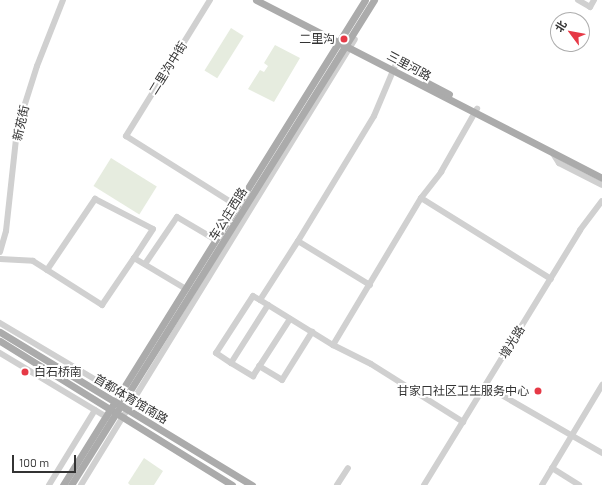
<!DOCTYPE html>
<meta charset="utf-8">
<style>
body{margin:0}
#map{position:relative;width:602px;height:485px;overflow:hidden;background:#fff;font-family:Barlow,"Noto Sans SC",sans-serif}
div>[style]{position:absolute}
.green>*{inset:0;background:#e6ecdf;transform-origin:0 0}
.minor>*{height:6px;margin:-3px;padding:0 3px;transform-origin:3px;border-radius:3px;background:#d0d0d0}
.major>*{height:7px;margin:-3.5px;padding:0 3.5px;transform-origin:3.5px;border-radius:3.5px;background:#ababab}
.dots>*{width:11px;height:11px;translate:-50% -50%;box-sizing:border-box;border:2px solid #fff;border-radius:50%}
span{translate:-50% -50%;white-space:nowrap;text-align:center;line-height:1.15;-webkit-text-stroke:4px #fff;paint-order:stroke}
.poi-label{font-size:12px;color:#333}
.right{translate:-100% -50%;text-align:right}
.left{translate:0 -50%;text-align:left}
.street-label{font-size:12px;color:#333}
.north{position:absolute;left:550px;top:12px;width:40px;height:40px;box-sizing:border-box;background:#fff;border:1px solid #adadad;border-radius:50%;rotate:302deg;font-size:11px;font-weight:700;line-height:16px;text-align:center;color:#333}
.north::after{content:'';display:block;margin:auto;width:14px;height:18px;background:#e63946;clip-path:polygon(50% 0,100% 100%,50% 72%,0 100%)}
.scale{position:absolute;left:12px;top:455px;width:64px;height:18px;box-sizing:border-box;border:2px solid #333;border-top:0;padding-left:5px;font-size:12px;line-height:14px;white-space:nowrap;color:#333;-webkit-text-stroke:3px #fff;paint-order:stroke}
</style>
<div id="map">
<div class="green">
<i style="left:231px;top:28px;width:15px;height:50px;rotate:32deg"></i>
<i style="clip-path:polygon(275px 45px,300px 58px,274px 102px,248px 89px,260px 70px,264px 72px,268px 66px,264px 63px)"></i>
<i style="left:111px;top:158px;width:54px;height:33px;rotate:32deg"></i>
<i style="clip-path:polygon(144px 458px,163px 471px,154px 485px,130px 485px,128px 483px)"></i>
</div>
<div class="minor">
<i style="left:210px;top:0;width:160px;rotate:121.7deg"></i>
<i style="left:126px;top:136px;width:131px;rotate:32.2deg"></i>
<i style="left:578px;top:0;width:14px;rotate:30deg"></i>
<i style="left:590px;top:7px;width:8px;rotate:-60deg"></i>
<i style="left:552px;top:152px;width:13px;rotate:58deg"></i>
<i style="left:559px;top:163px;width:48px;rotate:27.1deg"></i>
<i style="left:421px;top:198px;width:153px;rotate:31.9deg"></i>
<i style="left:298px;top:241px;width:70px;rotate:122.8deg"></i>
<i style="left:260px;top:300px;width:86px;rotate:31.7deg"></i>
<i style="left:333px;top:345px;width:42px;rotate:26.6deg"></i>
<i style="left:371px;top:364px;width:109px;rotate:32.2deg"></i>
<i style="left:0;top:252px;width:22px;rotate:-74deg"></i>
<i style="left:6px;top:231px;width:103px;rotate:-83.8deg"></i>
<i style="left:17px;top:129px;width:66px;rotate:-72.4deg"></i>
<i style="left:37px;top:66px;width:71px;rotate:-68.5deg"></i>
<i style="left:0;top:259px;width:33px;rotate:3deg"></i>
<i style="left:33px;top:261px;width:82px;rotate:32.5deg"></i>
<i style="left:102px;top:305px;width:57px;rotate:-55.8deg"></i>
<i style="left:134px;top:258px;width:61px;rotate:30.8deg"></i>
<i style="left:145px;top:264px;width:57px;rotate:-55.8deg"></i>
<i style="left:177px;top:217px;width:45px;rotate:30.5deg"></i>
<i style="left:47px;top:270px;width:86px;rotate:-55.9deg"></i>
<i style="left:95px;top:199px;width:65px;rotate:27.3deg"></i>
<i style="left:153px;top:229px;width:35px;rotate:123deg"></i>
<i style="left:370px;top:285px;width:84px;rotate:-148.6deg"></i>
<i style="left:298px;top:241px;width:146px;rotate:-58.7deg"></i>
<i style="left:374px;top:116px;width:54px;rotate:-67.2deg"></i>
<i style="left:260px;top:300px;width:8px;rotate:-150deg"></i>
<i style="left:253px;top:296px;width:68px;rotate:123deg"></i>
<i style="left:216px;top:353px;width:18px;rotate:34deg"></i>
<i style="left:231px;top:363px;width:69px;rotate:-57.5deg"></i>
<i style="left:0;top:323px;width:143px;rotate:30.7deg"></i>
<i style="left:333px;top:345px;width:171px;rotate:-59.1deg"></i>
<i style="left:421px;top:198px;width:33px;rotate:-52deg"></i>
<i style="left:441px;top:172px;width:73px;rotate:-60.3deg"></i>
<i style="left:0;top:353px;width:126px;rotate:31deg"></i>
<i style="left:231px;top:363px;width:26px;rotate:31deg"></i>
<i style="left:253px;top:376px;width:68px;rotate:-57deg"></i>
<i style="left:259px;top:366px;width:27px;rotate:31deg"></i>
<i style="left:282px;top:380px;width:57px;rotate:-58deg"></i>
<i style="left:486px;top:386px;width:134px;rotate:30deg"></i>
<i style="left:552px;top:468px;width:32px;rotate:32deg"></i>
<i style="left:49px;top:485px;width:88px;rotate:-58.5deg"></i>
<i style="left:81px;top:485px;width:523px;rotate:-58.44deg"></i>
<i style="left:337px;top:485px;width:20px;rotate:-57deg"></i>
<i style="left:424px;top:485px;width:299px;rotate:-58.5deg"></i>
<i style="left:580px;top:230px;width:36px;rotate:-53deg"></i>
<i style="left:542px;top:485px;width:117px;rotate:-59deg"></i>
</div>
<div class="major">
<i style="left:256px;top:0;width:389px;rotate:27.2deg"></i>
<i style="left:426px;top:82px;width:26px;rotate:28deg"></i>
<i style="left:0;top:332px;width:295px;rotate:31.3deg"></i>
<i style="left:0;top:341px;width:273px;rotate:31.8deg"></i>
<i style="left:63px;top:485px;width:571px;rotate:-58.09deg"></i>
<i style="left:71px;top:485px;width:572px;rotate:-58.01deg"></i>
</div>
<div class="dots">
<i style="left:344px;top:39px;background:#e63946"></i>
<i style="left:25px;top:372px;background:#e63946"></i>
<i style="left:538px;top:391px;background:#e63946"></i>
</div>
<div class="poi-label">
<span class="right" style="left:335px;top:39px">二里沟</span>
<span class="left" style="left:34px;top:372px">白石桥南</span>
<span class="right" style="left:529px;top:391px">甘家口社区卫生服务中心</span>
</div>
<div class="street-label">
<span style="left:409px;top:66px;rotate:28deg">三里河路</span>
<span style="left:168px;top:68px;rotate:-58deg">二里沟中街</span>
<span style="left:21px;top:123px;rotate:-77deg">新苑街</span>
<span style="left:228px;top:214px;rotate:-58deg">车公庄西路</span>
<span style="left:512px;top:342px;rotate:-58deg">增光路</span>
<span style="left:131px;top:399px;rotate:31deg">首都体育馆南路</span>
</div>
<div class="north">北</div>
<div class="scale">100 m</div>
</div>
